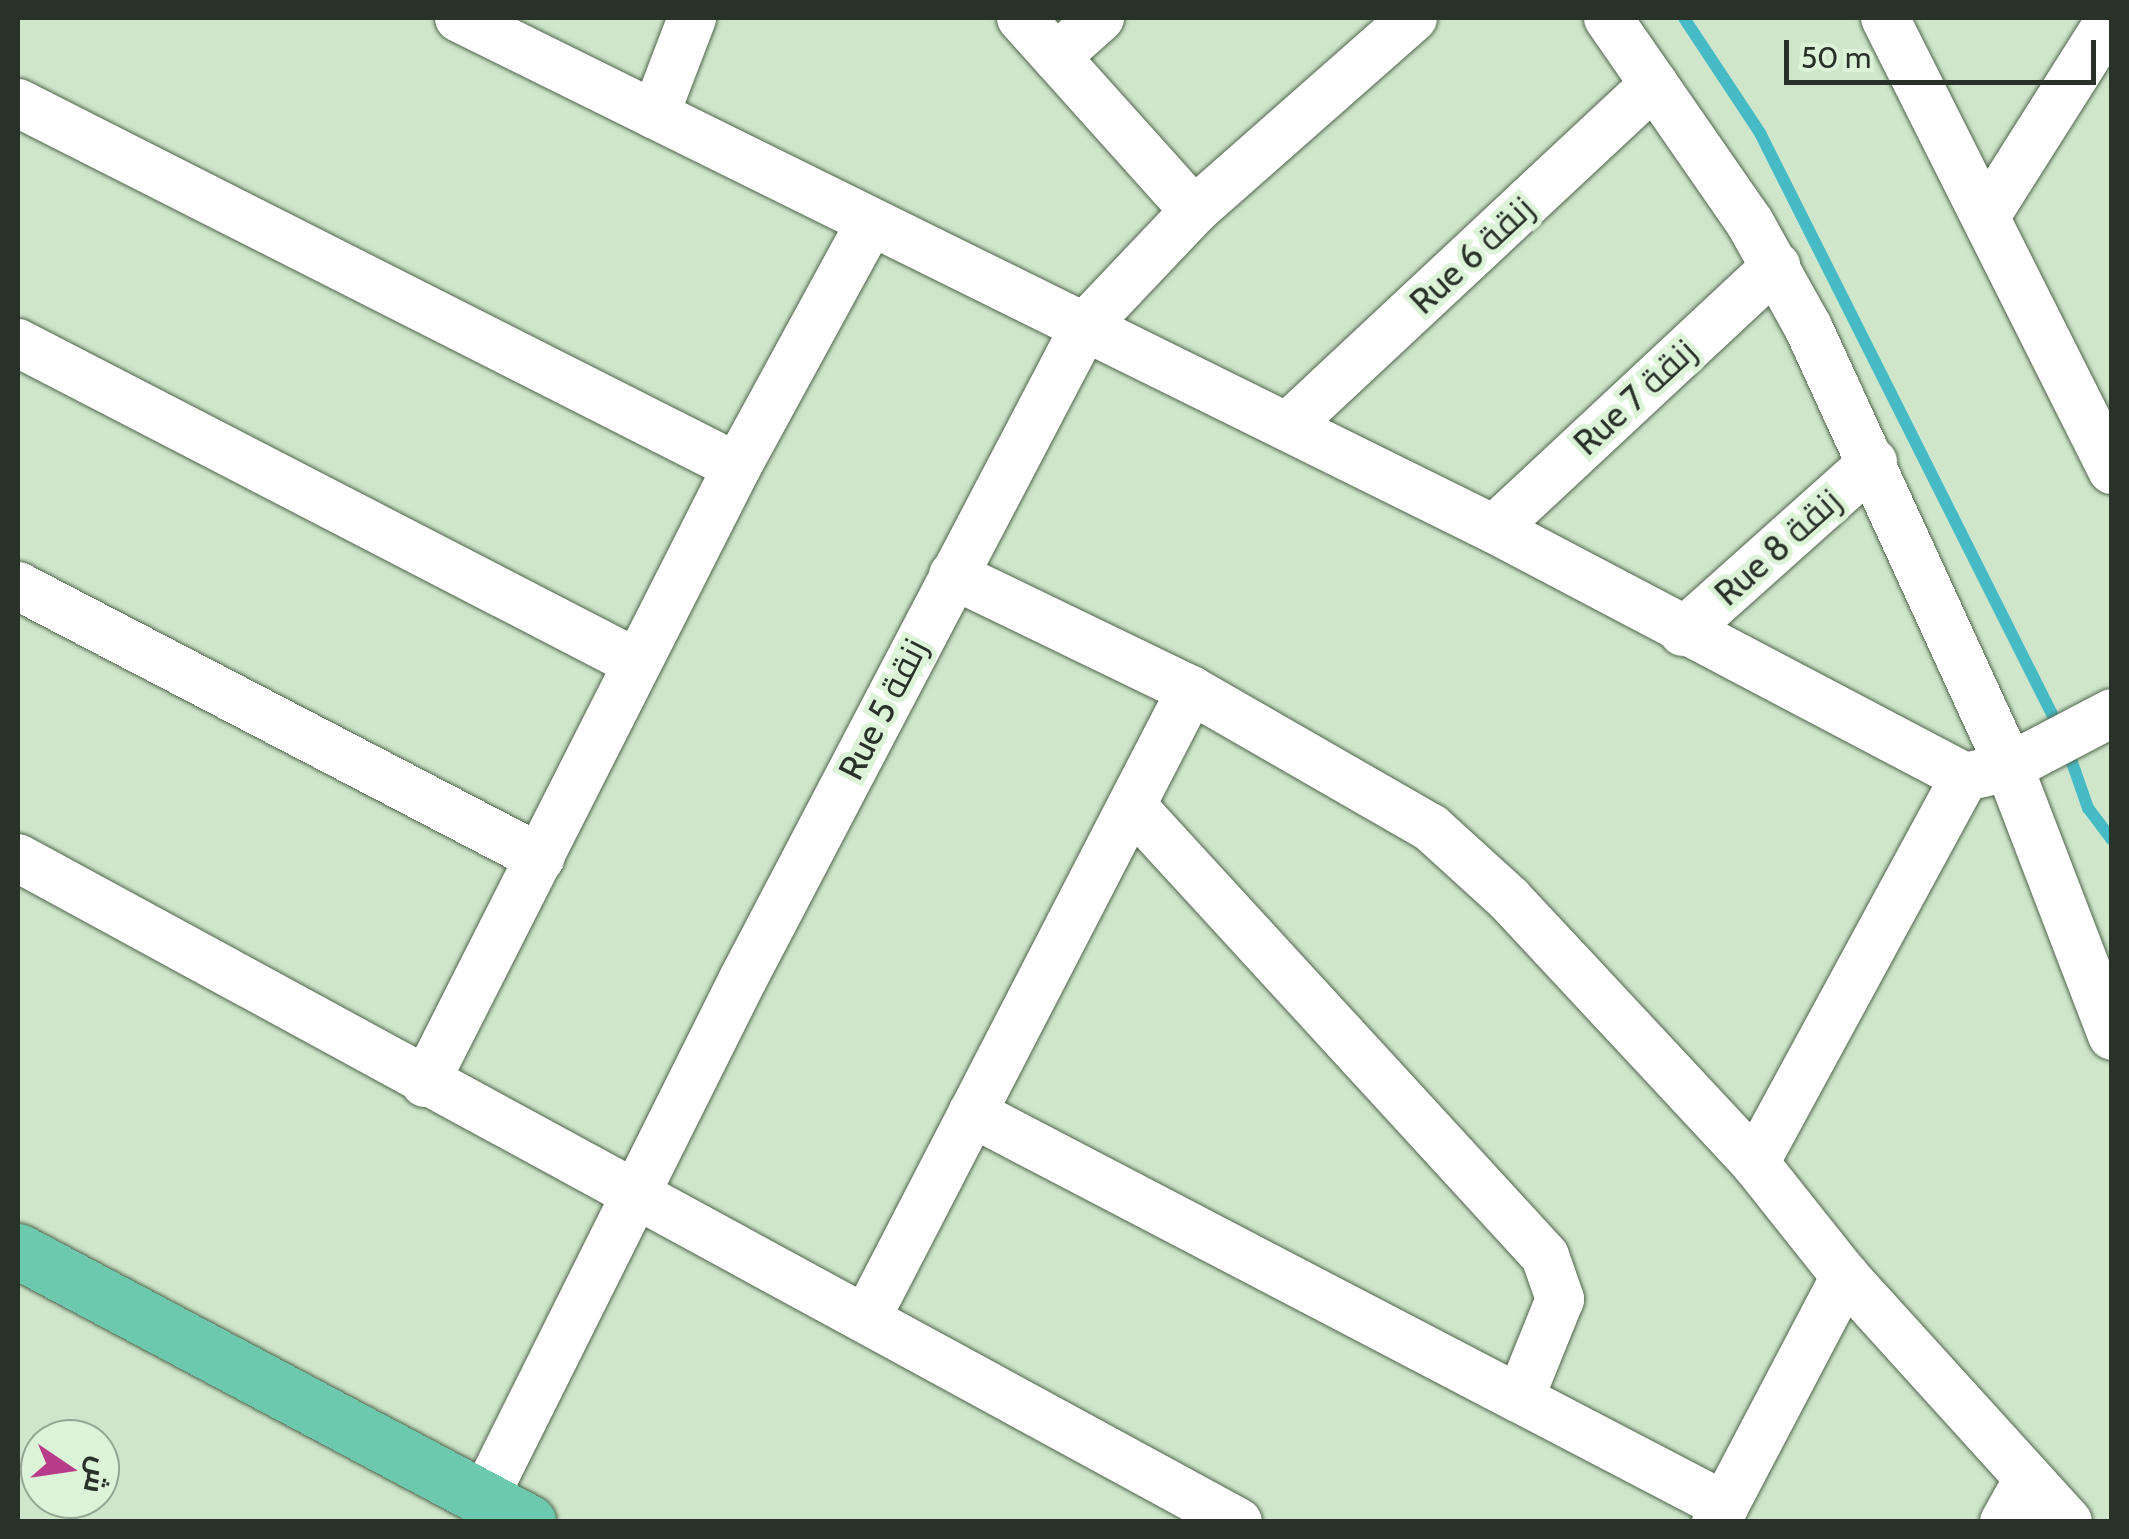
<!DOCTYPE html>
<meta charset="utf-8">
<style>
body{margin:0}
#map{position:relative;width:2129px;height:1539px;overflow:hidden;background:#cfe6cb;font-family:Cabin,Cairo,sans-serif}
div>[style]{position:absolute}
.stream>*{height:12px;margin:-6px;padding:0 6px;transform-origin:6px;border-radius:6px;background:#46bbc5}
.roads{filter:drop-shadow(0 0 2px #50644c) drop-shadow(0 0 2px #50644c)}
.minor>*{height:48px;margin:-24px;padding:0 24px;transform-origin:24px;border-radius:24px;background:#fff}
.highway>*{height:55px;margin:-27.5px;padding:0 27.5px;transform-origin:27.5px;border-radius:27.5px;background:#6dc9ae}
span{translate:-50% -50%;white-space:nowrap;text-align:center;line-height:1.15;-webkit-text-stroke:10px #dcf3d8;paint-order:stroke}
.street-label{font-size:35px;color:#293228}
.frame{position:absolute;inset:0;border:20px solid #293228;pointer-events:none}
.north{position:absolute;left:20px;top:1419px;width:100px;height:100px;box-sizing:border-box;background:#dcf3d8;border:2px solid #94a692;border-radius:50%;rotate:103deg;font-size:28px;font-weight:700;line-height:40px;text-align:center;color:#293228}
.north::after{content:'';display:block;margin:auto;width:35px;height:45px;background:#b93c8b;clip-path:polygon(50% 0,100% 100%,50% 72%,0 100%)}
.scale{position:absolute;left:1784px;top:40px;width:312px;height:45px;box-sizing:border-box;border:5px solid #293228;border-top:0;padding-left:12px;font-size:30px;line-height:35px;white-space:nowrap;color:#293228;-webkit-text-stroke:8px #dcf3d8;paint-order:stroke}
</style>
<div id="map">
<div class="stream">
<i style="left:1684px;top:18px;width:138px;rotate:56.5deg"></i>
<i style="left:1760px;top:133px;width:668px;rotate:63.32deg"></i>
<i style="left:2067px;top:748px;width:64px;rotate:70.7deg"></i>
<i style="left:2088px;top:808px;width:40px;rotate:53deg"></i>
</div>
<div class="roads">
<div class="minor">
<i style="left:459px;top:18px;width:1154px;rotate:26.28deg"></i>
<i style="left:1494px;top:529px;width:532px;rotate:27.77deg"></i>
<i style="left:1965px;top:777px;width:45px;rotate:-12.8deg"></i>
<i style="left:2009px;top:767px;width:116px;rotate:-27.7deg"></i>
<i style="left:1021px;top:18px;width:259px;rotate:48.1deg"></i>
<i style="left:1608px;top:18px;width:249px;rotate:55.3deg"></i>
<i style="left:1750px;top:223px;width:119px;rotate:60.9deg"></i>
<i style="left:1808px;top:327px;width:484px;rotate:65.4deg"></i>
<i style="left:2009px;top:767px;width:288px;rotate:69deg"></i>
<i style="left:1885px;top:18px;width:506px;rotate:63.33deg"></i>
<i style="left:1056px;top:57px;width:59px;rotate:-41.6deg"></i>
<i style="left:18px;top:103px;width:806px;rotate:26.85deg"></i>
<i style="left:655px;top:115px;width:104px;rotate:-69.1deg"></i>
<i style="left:1986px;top:216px;width:234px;rotate:-57.7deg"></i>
<i style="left:18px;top:343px;width:697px;rotate:27.34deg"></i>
<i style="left:1288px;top:426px;width:501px;rotate:-43.06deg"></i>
<i style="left:1494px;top:529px;width:386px;rotate:-43deg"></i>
<i style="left:953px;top:575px;width:264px;rotate:25.8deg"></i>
<i style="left:1191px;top:690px;width:277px;rotate:29.9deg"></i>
<i style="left:1431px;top:828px;width:105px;rotate:42.3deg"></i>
<i style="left:1509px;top:899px;width:361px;rotate:47deg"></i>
<i style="left:1755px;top:1163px;width:144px;rotate:51.5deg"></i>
<i style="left:1845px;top:1276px;width:332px;rotate:47.8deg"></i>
<i style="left:18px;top:586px;width:589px;rotate:27.52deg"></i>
<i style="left:1683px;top:632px;width:255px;rotate:-41.8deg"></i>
<i style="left:1133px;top:807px;width:609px;rotate:47.46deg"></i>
<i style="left:1545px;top:1256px;width:46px;rotate:70.8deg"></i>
<i style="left:1560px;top:1299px;width:107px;rotate:112deg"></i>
<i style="left:18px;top:858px;width:1389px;rotate:28.56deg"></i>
<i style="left:425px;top:1083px;width:691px;rotate:-63.14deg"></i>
<i style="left:737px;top:467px;width:278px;rotate:-61.4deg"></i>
<i style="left:972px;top:1113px;width:849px;rotate:27.56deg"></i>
<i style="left:1755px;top:1163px;width:439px;rotate:-61.5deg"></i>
<i style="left:867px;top:1317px;width:706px;rotate:-62.67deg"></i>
<i style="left:484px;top:1498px;width:580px;rotate:-63.48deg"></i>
<i style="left:743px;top:979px;width:737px;rotate:-62.36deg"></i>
<i style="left:1085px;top:326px;width:158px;rotate:-46.5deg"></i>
<i style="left:1194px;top:211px;width:292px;rotate:-41.4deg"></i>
<i style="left:1716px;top:1522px;width:278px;rotate:-62.3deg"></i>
<i style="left:2004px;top:1522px;width:49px;rotate:-60.8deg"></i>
</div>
<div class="highway">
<i style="left:18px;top:1251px;width:578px;rotate:27.98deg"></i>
</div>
</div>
<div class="street-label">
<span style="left:1472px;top:255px;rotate:-43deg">Rue 6 زنقة</span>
<span style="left:1635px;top:397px;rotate:-43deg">Rue 7 زنقة</span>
<span style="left:1778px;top:547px;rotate:-42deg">Rue 8 زنقة</span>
<span style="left:883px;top:709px;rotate:-63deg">Rue 5 زنقة</span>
</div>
<div class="frame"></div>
<div class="north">ش</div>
<div class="scale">50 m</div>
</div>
